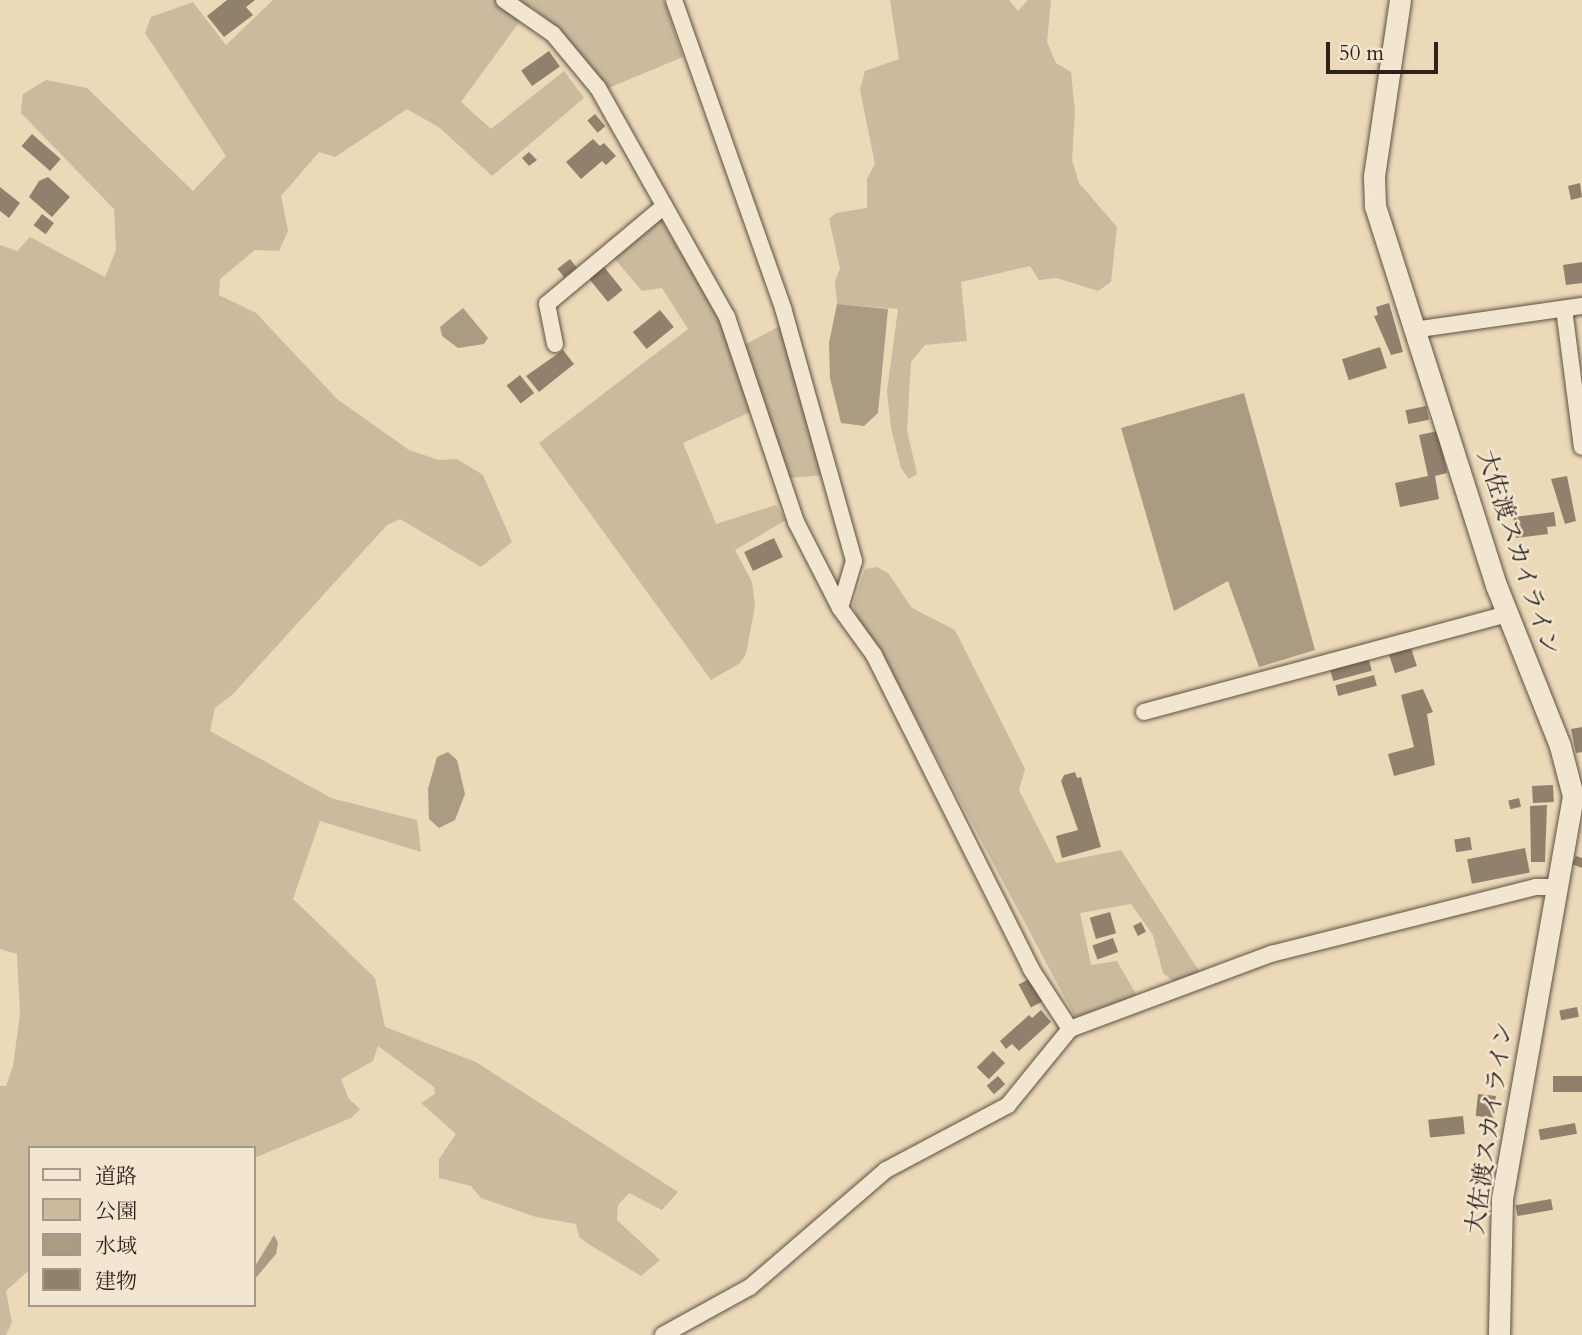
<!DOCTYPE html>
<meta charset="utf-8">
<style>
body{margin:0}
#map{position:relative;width:1582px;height:1335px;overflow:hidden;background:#ebd9b8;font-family:Cardo,"Noto Serif JP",serif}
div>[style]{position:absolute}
.green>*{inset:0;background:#cbba9d}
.water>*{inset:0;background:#ab9b82}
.building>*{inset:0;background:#91816c;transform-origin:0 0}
.roads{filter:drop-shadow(0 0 2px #5e5042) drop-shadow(0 0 2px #5e5042)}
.street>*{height:16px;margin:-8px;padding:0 8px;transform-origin:8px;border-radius:8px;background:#f2e6d1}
.secondary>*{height:21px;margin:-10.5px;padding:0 10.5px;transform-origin:10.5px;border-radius:10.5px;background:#f2e6d1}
span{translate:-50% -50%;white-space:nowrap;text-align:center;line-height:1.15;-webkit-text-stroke:5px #f2e6d1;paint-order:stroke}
.street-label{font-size:24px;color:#2f221a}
.legend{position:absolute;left:28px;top:1146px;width:228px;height:161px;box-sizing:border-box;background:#f2e6d1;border:2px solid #a49888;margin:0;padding:9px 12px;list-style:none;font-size:21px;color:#2f221a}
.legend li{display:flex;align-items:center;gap:14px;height:35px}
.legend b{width:35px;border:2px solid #a49888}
.scale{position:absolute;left:1326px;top:42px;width:112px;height:32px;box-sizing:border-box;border:4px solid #2f221a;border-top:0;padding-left:9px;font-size:21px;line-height:24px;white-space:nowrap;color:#2f221a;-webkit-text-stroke:5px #f2e6d1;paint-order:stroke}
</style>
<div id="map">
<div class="green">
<i style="clip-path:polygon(273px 0,664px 0,683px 57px,606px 89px,563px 32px,531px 6px,461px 102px,491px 129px,564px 71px,584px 98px,492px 176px,440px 128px,407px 109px,335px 157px,319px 152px,281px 196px,288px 231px,279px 251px,255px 250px,220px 279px,219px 295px,256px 313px,337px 399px,409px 450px,439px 460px,457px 459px,483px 475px,512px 542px,481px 567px,400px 519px,387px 525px,233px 694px,215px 708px,210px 731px,331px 798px,417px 820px,421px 852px,320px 821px,293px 899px,375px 978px,385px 1027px,476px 1062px,678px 1192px,662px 1210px,629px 1193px,618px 1205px,617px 1220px,660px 1260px,641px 1276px,590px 1245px,579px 1237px,576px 1224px,536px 1217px,481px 1198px,471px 1186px,439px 1178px,439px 1159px,456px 1134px,421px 1103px,435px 1094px,434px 1087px,378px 1046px,373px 1061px,341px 1079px,349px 1099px,360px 1109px,351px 1118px,254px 1158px,254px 1148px,30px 1148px,30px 1269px,6px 1291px,12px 1322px,6px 1335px,0 1335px,0 1086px,6px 1086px,13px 1066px,20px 1014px,17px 954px,0 949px,0 245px,17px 251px,30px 237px,105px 277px,116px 250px,114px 209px,21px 113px,23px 94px,46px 80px,87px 88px,193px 191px,226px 156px,145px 33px,151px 17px,193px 2px,226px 45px)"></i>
<i style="clip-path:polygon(890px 0,1009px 0,1018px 11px,1028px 0,1051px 0,1047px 42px,1056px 63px,1071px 72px,1075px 113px,1072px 160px,1079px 183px,1117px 227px,1111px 282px,1098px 291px,1057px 278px,1039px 280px,1030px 266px,961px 282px,967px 341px,925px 345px,911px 362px,907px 430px,917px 474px,909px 479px,901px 468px,891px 428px,887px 391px,898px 309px,837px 304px,835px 281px,840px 269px,829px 219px,836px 213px,867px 208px,867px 179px,875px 164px,860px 90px,865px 71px,899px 59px)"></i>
<i style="clip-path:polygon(660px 218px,722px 321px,750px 412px,683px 443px,716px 524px,776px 505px,786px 520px,735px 550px,752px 582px,755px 606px,746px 654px,740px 663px,711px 680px,539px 443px,688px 329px,662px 288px,642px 291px,613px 257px)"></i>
<i style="clip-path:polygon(780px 326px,825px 475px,789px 478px,744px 345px)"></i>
<i style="clip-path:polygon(877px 567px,888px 573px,912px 608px,955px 630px,1025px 769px,1019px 790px,1056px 863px,1121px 850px,1201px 974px,1177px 984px,1163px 973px,1153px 935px,1131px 904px,1080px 913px,1091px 965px,1117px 961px,1137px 996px,1075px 1017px,899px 686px,859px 623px,853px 605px,865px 569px)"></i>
</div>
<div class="water">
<i style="clip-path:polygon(837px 304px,888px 309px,878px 413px,864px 426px,841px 423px,830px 378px,829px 343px)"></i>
<i style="clip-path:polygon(463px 308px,488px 338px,484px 344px,458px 348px,442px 336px,440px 327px)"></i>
<i style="clip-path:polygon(1244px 393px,1315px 650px,1259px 667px,1228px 581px,1174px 611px,1121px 428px)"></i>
<i style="clip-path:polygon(448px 752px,457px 760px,465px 794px,455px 820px,439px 828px,429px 819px,428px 789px,437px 757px)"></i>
<i style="clip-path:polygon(274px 1235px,278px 1243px,276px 1254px,254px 1280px,254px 1268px)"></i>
</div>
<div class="building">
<i style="clip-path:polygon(227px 0,255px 0,246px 7px,253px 15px,224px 37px,207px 16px)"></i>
<i style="left:549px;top:51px;width:19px;height:34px;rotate:55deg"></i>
<i style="left:595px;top:114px;width:16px;height:10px;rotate:50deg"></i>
<i style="left:32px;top:134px;width:38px;height:16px;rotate:41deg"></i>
<i style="clip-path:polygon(593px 139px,600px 146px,604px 143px,616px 156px,606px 165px,602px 161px,581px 179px,566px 162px)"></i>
<i style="clip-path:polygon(529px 152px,537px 160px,529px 166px,522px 158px)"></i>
<i style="clip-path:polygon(48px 177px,70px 197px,52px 217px,29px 197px,39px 181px)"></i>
<i style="clip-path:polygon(1580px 183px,1582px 197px,1571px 200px,1568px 186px)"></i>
<i style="clip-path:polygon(0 187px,20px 203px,9px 218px,0 211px)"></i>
<i style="left:42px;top:214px;width:15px;height:14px;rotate:37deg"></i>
<i style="left:570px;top:259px;width:11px;height:16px;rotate:52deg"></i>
<i style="left:600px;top:262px;width:36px;height:19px;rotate:51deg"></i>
<i style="clip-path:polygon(1582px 262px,1582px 283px,1566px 285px,1563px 265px)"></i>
<i style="clip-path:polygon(1389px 303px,1403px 352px,1391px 355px,1374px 316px,1378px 315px,1376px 307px)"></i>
<i style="left:660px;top:310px;width:22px;height:35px;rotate:51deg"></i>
<i style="left:1380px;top:347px;width:22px;height:40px;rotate:72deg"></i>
<i style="clip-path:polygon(563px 350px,574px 364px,539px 392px,526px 376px)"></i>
<i style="left:520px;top:375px;width:23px;height:17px;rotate:52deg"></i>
<i style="left:1426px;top:406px;width:14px;height:21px;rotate:78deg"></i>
<i style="clip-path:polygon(1438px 431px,1447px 473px,1435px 476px,1439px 499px,1400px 507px,1395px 483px,1428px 476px,1419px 435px)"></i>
<i style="clip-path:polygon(1567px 476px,1576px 521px,1565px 524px,1551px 479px)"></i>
<i style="clip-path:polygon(1554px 512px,1556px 526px,1547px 527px,1548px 534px,1516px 538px,1513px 517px)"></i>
<i style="left:774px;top:538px;width:21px;height:33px;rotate:65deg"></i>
<i style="left:1411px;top:648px;width:19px;height:23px;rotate:72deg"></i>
<i style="left:1369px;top:660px;width:11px;height:40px;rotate:75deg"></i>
<i style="left:1374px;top:675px;width:11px;height:40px;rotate:75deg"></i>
<i style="clip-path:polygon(1423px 689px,1433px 712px,1427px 714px,1435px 765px,1394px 776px,1388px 754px,1414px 747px,1401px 695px)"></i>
<i style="clip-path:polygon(1582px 727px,1582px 752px,1576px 753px,1571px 729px)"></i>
<i style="clip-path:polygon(1075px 772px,1077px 778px,1081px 777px,1101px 847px,1062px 858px,1056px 836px,1078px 830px,1061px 781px,1064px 775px)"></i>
<i style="left:1553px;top:785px;width:17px;height:21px;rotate:87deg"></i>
<i style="left:1519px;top:798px;width:9px;height:11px;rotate:77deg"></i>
<i style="clip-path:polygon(1547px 805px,1545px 862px,1531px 862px,1530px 806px)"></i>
<i style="left:1470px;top:837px;width:13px;height:16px;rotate:81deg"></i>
<i style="left:1525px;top:848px;width:25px;height:59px;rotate:79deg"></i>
<i style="clip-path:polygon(1576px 856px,1582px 858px,1582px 868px,1572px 864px)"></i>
<i style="left:1110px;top:912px;width:22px;height:21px;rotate:74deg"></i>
<i style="left:1141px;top:922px;width:11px;height:9px;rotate:63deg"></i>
<i style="left:1113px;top:938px;width:15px;height:22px;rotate:70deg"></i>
<i style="left:1031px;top:978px;width:26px;height:14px;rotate:62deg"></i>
<i style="left:1577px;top:1007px;width:10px;height:18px;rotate:79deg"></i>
<i style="clip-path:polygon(1041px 1010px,1051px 1022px,1019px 1051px,1012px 1044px,1006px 1049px,1000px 1041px,1029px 1015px,1032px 1018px)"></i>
<i style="left:993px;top:1051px;width:17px;height:23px;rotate:45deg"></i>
<i style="left:998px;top:1076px;width:11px;height:15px;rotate:49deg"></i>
<i style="left:1582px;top:1076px;width:16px;height:29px;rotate:90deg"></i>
<i style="left:1478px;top:1094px;width:18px;height:22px;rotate:6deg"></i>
<i style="left:1463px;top:1116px;width:18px;height:35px;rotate:84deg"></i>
<i style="left:1575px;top:1123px;width:11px;height:37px;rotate:80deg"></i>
<i style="left:1551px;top:1199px;width:11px;height:36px;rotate:80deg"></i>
</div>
<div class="roads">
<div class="street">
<i style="left:504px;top:0;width:60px;rotate:34.8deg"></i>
<i style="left:553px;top:34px;width:70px;rotate:50.2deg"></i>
<i style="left:598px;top:88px;width:263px;rotate:60.6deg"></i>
<i style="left:727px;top:317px;width:216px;rotate:71.4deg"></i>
<i style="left:796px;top:522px;width:97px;rotate:62.9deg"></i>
<i style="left:840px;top:608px;width:58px;rotate:54.1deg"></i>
<i style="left:874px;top:655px;width:351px;rotate:63.4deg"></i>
<i style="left:1031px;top:969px;width:72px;rotate:57deg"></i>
<i style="left:674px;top:0;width:327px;rotate:70.5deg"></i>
<i style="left:783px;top:308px;width:263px;rotate:74.3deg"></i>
<i style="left:854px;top:561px;width:49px;rotate:106.6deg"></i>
<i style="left:1564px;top:309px;width:139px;rotate:82.6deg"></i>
<i style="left:1413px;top:330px;width:171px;rotate:-8.1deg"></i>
<i style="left:555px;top:344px;width:41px;rotate:-101.3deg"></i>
<i style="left:547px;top:304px;width:153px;rotate:-39.9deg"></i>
<i style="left:1144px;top:712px;width:376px;rotate:-15.1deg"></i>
<i style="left:663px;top:1335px;width:99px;rotate:-28.9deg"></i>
<i style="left:750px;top:1287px;width:179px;rotate:-40.7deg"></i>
<i style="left:886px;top:1170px;width:138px;rotate:-28deg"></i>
<i style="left:1008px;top:1105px;width:98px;rotate:-50.8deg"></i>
<i style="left:1070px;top:1029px;width:215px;rotate:-20.5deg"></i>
<i style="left:1271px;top:954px;width:273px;rotate:-14.2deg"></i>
<i style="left:1536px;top:887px;width:20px"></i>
</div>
<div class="secondary">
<i style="left:1400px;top:0;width:179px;rotate:98.4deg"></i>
<i style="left:1374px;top:177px;width:29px;rotate:88deg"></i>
<i style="left:1375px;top:206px;width:398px;rotate:72.3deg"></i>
<i style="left:1496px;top:585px;width:173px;rotate:68.3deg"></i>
<i style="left:1560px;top:746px;width:52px;rotate:75.4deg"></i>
<i style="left:1573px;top:796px;width:409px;rotate:100deg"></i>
<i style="left:1502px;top:1199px;width:136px;rotate:91.3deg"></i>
</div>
</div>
<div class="street-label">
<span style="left:1518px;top:553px;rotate:72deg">大佐渡スカイライン</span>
<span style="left:1490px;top:1128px;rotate:-82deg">大佐渡スカイライン</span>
</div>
<ul class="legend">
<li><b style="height:9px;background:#f2e6d1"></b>道路</li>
<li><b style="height:19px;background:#cbba9d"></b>公園</li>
<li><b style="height:19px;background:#ab9b82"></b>水域</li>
<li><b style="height:19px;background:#91816c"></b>建物</li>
</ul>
<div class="scale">50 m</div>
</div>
